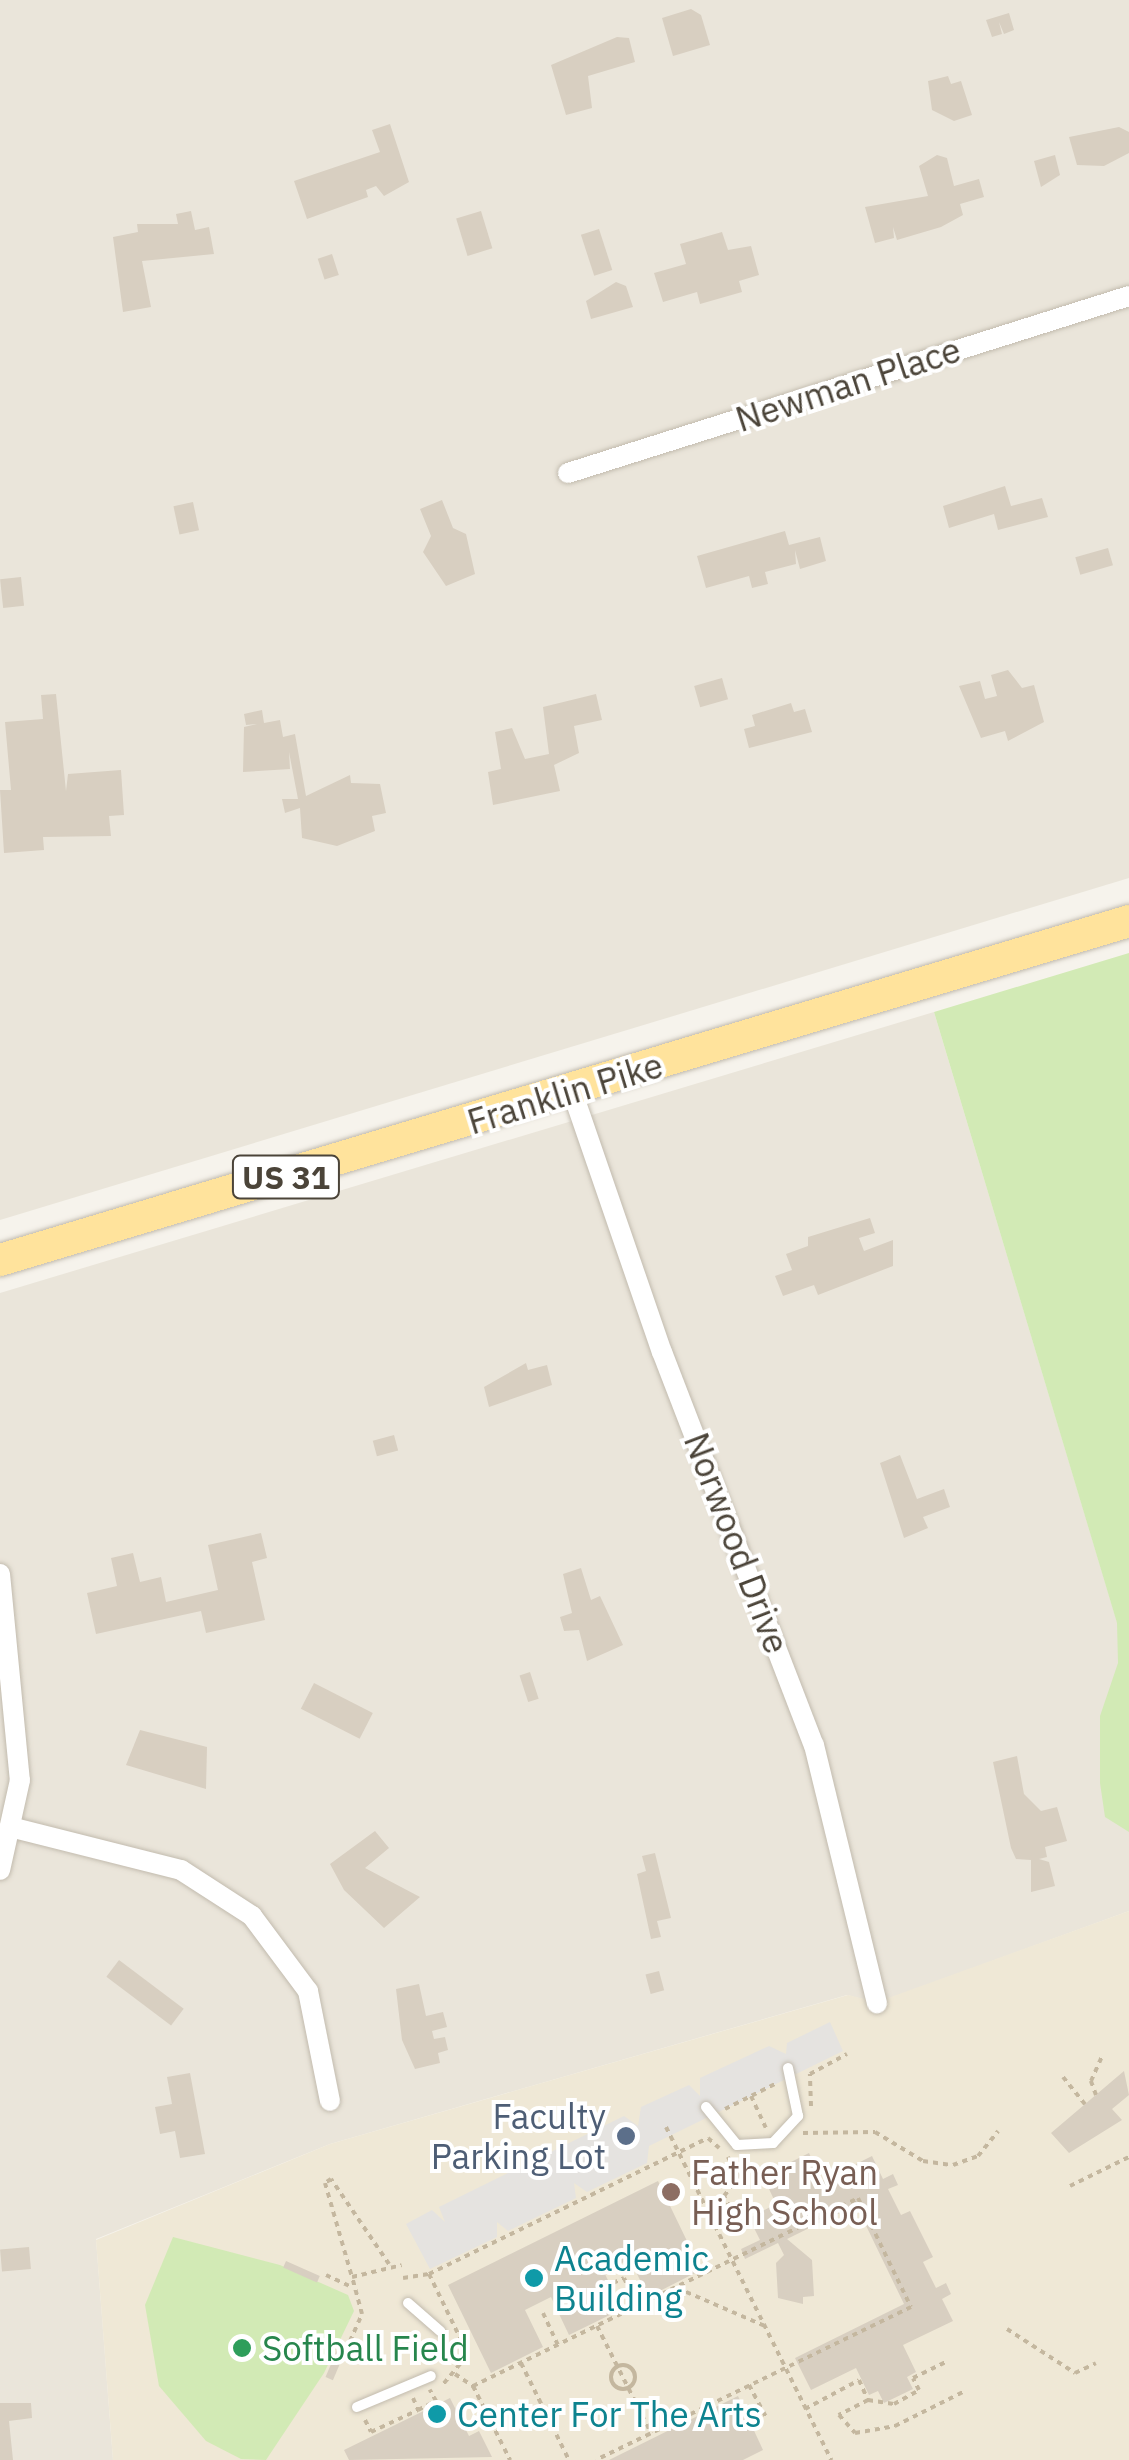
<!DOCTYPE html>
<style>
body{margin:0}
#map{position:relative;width:1129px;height:2460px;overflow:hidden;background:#f6f3ec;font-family:"IBM Plex Sans",sans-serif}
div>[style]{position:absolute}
.residential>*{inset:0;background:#eae5da}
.education>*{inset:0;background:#efe8d6}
.green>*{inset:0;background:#d2eab5}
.parking>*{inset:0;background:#e5e3e0}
.building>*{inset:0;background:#d8cfc1;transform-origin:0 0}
.path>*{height:4px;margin-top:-2px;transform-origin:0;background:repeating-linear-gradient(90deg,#c4b79f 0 5px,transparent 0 10px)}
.path>.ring{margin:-2px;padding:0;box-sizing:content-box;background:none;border:4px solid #c4b79f;border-radius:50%}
.roads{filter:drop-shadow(0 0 2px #c2bbae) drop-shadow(0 0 2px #c2bbae)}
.lane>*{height:10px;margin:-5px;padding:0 5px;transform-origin:5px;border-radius:5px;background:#fff}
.street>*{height:20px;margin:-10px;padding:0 10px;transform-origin:10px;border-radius:10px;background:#fff}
.primary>*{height:32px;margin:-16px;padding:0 16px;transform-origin:16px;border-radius:16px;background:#ffe39c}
.dots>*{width:28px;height:28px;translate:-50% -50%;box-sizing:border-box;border:5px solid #fff;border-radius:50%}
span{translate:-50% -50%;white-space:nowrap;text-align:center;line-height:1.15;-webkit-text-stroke:8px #fff;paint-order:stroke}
.shield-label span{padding:2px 8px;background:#fff;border:2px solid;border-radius:8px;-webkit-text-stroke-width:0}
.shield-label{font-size:32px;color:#4b4439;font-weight:700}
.street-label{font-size:35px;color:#4b4439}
.service-label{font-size:35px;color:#4e5e75}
.right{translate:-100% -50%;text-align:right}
.education-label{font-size:35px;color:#785e54}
.left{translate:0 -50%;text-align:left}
.culture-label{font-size:35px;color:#0d838f}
.leisure-label{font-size:35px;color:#27864d}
</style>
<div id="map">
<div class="residential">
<i style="clip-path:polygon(0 0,1129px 0,1129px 878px,0 1220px)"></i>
<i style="clip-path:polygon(934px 1012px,1129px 1662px,1129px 1911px,877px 2003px,847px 1995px,330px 2144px,96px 2239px,113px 2460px,0 2460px,0 1293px)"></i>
</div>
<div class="education">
<i style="clip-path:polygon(1129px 1911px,1129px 2460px,113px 2460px,96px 2240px,330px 2144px,848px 1995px,877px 2002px)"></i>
</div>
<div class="green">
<i style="clip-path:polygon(1129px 953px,1129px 1832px,1105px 1817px,1100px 1783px,1100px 1716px,1118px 1663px,1117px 1623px,934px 1012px)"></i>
<i style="clip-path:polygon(173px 2237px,280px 2265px,348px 2295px,354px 2311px,324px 2373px,266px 2460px,241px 2459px,206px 2441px,159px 2386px,145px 2305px)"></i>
</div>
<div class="parking">
<i style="clip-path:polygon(830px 2022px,843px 2051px,649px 2146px,647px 2163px,587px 2192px,574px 2183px,576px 2198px,508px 2231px,497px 2222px,497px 2237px,430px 2269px,406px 2224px,432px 2210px,445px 2222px,439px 2207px,624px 2116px,638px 2126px,641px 2107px,689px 2085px,700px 2096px,700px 2078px,769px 2046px,786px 2054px,787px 2043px)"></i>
</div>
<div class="building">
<i style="clip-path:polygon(691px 9px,701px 15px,710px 45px,673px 56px,662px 18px)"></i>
<i style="clip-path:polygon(1009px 13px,1014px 30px,1004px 34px,999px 22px,1002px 34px,992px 37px,986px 20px)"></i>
<i style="clip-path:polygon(617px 37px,629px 38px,635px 62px,588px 76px,592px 108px,566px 115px,551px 65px)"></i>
<i style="clip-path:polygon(948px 76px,951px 84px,961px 81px,972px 115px,954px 121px,932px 110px,928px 81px)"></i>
<i style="clip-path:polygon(390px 124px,409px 182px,384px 196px,376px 186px,366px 190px,368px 197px,307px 219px,294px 181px,380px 152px,372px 130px)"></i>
<i style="clip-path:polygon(1119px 127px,1129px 132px,1129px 153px,1104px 166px,1077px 165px,1069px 137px)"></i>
<i style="clip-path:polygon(937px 155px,947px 158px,954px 186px,979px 179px,984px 197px,960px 204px,963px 215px,941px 227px,897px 240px,893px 227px,894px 238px,875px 243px,865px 207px,928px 196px,919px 166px)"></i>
<i style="clip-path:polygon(1055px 155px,1060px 175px,1041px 187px,1034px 161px)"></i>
<i style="clip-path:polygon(191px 211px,195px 230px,209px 227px,214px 254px,142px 261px,151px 307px,123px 312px,113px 237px,138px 232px,137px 224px,178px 224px,176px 214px)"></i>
<i style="left:481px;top:211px;width:39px;height:26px;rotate:73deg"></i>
<i style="left:599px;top:229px;width:43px;height:19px;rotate:72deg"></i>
<i style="clip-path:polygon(722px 232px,728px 250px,751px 246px,759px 275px,739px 281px,742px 292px,700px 304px,697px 292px,663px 302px,654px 273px,686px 264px,680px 244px)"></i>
<i style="left:332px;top:254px;width:22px;height:15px;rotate:72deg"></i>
<i style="clip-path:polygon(616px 282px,626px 286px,633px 307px,591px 319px,586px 301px)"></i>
<i style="clip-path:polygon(1005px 486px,1011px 506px,1042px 498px,1048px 517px,998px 530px,994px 514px,949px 528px,943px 506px)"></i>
<i style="clip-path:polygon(442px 500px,453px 528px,466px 534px,475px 574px,446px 586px,423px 552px,431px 536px,420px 509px)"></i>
<i style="left:193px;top:502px;width:29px;height:20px;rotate:78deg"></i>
<i style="clip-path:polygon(785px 531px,789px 545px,820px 537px,826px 561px,800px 569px,795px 550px,796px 564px,765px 572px,768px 584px,752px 588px,749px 576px,706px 588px,697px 556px)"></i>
<i style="left:1108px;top:548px;width:18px;height:34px;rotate:74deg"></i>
<i style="left:21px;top:577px;width:29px;height:21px;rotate:84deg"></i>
<i style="clip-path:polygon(1008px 670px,1022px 688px,1034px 685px,1044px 722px,1008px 741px,1005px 731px,981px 738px,959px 686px,980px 681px,985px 699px,997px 696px,991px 675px)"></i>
<i style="left:722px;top:678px;width:22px;height:29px;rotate:74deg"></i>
<i style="clip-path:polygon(56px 694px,66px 791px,68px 774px,121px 770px,124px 815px,109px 816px,111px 836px,43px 837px,44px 850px,4px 853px,0 790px,11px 790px,5px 722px,43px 719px,41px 695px)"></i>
<i style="clip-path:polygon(596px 694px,602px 720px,574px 726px,579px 753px,554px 765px,560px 791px,493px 805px,488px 772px,501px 769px,495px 732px,512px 728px,525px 759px,549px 754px,543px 707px)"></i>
<i style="clip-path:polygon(791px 703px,794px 712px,805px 709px,812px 732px,749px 748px,744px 729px,755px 726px,752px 715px)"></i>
<i style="clip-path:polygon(262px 710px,264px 723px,280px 720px,283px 737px,295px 734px,306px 796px,350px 775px,351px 783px,380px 784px,386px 813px,372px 816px,375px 831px,337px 846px,302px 838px,300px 808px,285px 813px,282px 799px,298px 799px,289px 752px,290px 769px,243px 772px,244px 727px,257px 724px,246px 725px,244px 714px)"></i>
<i style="clip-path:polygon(870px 1218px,875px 1233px,859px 1238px,864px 1251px,893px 1240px,893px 1266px,818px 1295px,814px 1285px,783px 1296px,775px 1276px,792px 1270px,786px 1254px,808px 1246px,808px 1237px)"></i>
<i style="clip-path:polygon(526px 1363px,528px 1370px,547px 1365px,552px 1385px,489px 1407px,484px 1387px)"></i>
<i style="left:394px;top:1435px;width:16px;height:22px;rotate:75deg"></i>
<i style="clip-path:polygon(900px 1455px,917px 1499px,944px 1489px,950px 1507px,923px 1517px,928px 1528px,904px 1538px,880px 1463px)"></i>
<i style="clip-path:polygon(261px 1533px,267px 1558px,252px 1562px,265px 1620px,206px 1633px,201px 1611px,96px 1634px,87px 1593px,117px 1586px,111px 1558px,133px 1553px,140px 1582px,161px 1577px,166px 1602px,218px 1590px,208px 1545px)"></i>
<i style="clip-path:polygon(581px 1568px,591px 1600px,600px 1596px,623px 1645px,587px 1661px,579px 1630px,564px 1631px,560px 1617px,572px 1613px,563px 1574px)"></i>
<i style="left:530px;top:1672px;width:28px;height:11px;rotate:72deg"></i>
<i style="left:314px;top:1683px;width:66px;height:29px;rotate:27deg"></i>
<i style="clip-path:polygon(140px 1730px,207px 1747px,206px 1789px,126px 1765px)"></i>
<i style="clip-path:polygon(1017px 1756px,1024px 1794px,1041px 1811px,1057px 1807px,1067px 1841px,1045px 1847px,1047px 1857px,1039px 1859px,1049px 1862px,1055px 1886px,1031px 1892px,1031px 1860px,1016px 1859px,1011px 1848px,993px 1762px)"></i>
<i style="clip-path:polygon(375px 1831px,389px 1848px,365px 1868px,420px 1897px,384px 1928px,344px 1890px,330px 1864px)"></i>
<i style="clip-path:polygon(655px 1853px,671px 1918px,657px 1921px,661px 1937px,651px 1939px,637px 1874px,646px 1871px,642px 1856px)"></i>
<i style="left:119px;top:1960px;width:81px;height:21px;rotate:37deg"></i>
<i style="left:659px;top:1971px;width:20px;height:14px;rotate:75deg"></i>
<i style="clip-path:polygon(419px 1984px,426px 2016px,443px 2012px,447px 2027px,432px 2031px,434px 2039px,445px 2037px,448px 2050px,438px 2053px,440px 2063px,415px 2069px,402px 2040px,396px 1989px)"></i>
<i style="clip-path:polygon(1124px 2071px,1129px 2095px,1112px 2109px,1122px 2120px,1069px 2153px,1051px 2133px)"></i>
<i style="clip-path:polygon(190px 2073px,205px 2154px,180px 2158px,175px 2131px,160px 2134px,155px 2107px,172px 2104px,167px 2077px)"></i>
<i style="clip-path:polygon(809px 2153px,822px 2181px,872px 2156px,883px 2179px,893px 2174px,898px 2185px,888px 2189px,901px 2215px,910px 2211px,933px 2257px,923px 2262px,936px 2288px,946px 2283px,951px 2294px,942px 2299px,953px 2321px,903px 2345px,916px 2372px,907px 2377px,913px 2389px,884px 2403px,878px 2391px,869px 2395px,856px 2368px,811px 2390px,795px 2358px,904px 2304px,856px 2205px,787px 2239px,812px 2260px,814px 2296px,803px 2297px,803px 2304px,778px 2298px,776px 2263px,784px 2255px,778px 2243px,745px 2259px,741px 2249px,760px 2240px,749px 2218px,776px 2204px,763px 2176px)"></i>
<i style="clip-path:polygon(658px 2181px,701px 2270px,648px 2297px,630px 2259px,604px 2272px,622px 2309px,569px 2335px,551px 2297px,525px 2310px,543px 2347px,491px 2373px,448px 2285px)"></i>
<i style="left:29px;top:2247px;width:22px;height:29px;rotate:85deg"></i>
<i style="left:286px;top:2261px;width:37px;height:7px;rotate:24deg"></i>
<i style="left:340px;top:2343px;width:8px;height:37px;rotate:23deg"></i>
<i style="clip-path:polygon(738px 2396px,763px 2450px,743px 2460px,609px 2460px)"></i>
<i style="clip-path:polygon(450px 2398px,469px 2436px,479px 2431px,492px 2457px,349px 2460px,344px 2450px)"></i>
<i style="clip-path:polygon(0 2403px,31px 2403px,32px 2418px,9px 2421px,13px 2460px,0 2460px)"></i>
</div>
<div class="path">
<i style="left:1063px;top:2077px;width:35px;rotate:51deg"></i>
<i style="left:1096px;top:2095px;width:15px;rotate:-110deg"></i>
<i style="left:1091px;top:2081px;width:27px;rotate:-66deg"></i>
<i style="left:751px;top:2096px;width:35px;rotate:65deg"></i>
<i style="left:811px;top:2106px;width:32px;rotate:-92deg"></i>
<i style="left:810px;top:2074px;width:42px;rotate:-28.4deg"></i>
<i style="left:725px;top:2109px;width:58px;rotate:-26.6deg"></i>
<i style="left:666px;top:2127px;width:372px;rotate:63.6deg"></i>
<i style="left:803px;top:2133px;width:72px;rotate:-0.8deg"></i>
<i style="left:875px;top:2132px;width:56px;rotate:31.1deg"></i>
<i style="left:923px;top:2161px;width:30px;rotate:8deg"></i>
<i style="left:953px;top:2165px;width:27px;rotate:-20deg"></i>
<i style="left:978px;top:2156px;width:32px;rotate:-51deg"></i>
<i style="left:1070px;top:2186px;width:66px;rotate:-26.2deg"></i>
<i style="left:710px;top:2216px;width:22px;rotate:-24deg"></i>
<i style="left:730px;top:2207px;width:13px;rotate:-119deg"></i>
<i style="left:724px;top:2196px;width:24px;rotate:-52deg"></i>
<i style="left:739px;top:2177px;width:23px;rotate:-119deg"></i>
<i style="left:389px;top:2264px;width:103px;rotate:-124.3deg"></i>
<i style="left:331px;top:2179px;width:7px;rotate:146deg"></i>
<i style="left:325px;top:2183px;width:98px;rotate:74deg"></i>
<i style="left:352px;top:2277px;width:51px;rotate:-13.5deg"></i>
<i style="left:429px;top:2274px;width:78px;rotate:64.1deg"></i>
<i style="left:463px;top:2344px;width:20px;rotate:99deg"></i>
<i style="left:460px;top:2364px;width:26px;rotate:130deg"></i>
<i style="left:326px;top:2275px;width:29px;rotate:25deg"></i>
<i style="left:403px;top:2278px;width:26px;rotate:-9deg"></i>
<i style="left:429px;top:2274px;width:310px;rotate:-26deg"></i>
<i style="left:708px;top:2138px;width:15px;rotate:42deg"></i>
<i style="left:613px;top:2283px;width:12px;rotate:-24deg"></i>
<i style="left:624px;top:2278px;width:31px;rotate:65deg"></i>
<i style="left:677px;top:2288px;width:96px;rotate:23.4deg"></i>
<i style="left:543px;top:2313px;width:35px;rotate:65deg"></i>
<i style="left:597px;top:2326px;width:120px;rotate:63.2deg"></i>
<i style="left:1007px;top:2329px;width:81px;rotate:32.9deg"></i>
<i style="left:1075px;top:2373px;width:23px;rotate:-25deg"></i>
<i style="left:350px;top:2341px;width:30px;rotate:-66deg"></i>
<i style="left:362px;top:2314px;width:38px;rotate:-105deg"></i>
<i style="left:521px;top:2363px;width:108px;rotate:63.7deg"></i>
<i class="ring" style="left:611px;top:2365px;width:20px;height:20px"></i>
<i style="left:455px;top:2374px;width:22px;rotate:34deg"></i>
<i style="left:473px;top:2386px;width:83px;rotate:63.4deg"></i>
<i style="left:749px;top:2385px;width:38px;rotate:62deg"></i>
<i style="left:473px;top:2386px;width:428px;rotate:-26deg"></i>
<i style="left:858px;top:2198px;width:121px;rotate:64.1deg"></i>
<i style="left:911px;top:2307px;width:350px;rotate:154.1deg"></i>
<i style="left:413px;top:2398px;width:13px;rotate:67deg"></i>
<i style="left:418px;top:2410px;width:20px;rotate:-27deg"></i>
<i style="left:436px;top:2401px;width:13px;rotate:-119deg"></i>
<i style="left:868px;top:2400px;width:33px;rotate:153deg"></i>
<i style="left:839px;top:2415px;width:24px;rotate:48deg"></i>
<i style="left:855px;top:2433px;width:41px;rotate:-9.9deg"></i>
<i style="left:895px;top:2426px;width:76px;rotate:-26.6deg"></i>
<i style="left:805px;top:2409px;width:61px;rotate:-28.2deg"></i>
<i style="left:859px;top:2380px;width:22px;rotate:66deg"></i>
<i style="left:868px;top:2400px;width:26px;rotate:9deg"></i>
<i style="left:894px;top:2404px;width:29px;rotate:-29deg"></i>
<i style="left:919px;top:2390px;width:13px;rotate:-117deg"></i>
<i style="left:913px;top:2378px;width:39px;rotate:-26deg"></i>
<i style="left:365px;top:2420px;width:13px;rotate:63deg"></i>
<i style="left:371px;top:2432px;width:52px;rotate:-25.1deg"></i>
</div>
<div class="roads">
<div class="lane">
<i style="left:706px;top:2107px;width:49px;rotate:50.8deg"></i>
<i style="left:737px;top:2145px;width:36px;rotate:-3deg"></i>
<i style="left:773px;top:2143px;width:37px;rotate:-47deg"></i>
<i style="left:798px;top:2116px;width:49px;rotate:-101.8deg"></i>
<i style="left:408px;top:2303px;width:43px;rotate:41.2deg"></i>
<i style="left:357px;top:2407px;width:80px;rotate:-22.7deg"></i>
</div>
<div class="street">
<i style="left:568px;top:473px;width:588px;rotate:-17.51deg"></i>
<i style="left:572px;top:1091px;width:276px;rotate:71deg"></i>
<i style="left:662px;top:1352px;width:421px;rotate:68.9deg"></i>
<i style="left:814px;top:1745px;width:266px;rotate:76.3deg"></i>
<i style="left:0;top:1574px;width:207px;rotate:84.5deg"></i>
<i style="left:20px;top:1780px;width:92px;rotate:102.5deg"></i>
<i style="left:14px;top:1828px;width:172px;rotate:14.1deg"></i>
<i style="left:181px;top:1870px;width:85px;rotate:32.9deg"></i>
<i style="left:252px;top:1916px;width:94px;rotate:53.3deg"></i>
<i style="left:308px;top:1991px;width:112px;rotate:78.7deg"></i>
</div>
<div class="primary">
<i style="left:0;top:1260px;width:1179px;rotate:-16.71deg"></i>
</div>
</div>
<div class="dots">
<i style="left:626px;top:2136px;background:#5c6f8a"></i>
<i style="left:671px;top:2192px;background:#8d6e63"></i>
<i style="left:534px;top:2278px;background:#0f9aa8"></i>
<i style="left:242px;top:2348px;background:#2e9e5b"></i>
<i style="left:437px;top:2414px;background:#0f9aa8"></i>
</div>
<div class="shield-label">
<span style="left:286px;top:1177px">US 31</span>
</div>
<div class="street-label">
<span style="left:848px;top:384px;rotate:-18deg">Newman Place</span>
<span style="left:565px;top:1093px;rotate:-17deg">Franklin Pike</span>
<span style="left:737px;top:1543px;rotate:69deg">Norwood Drive</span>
</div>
<div class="service-label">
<span class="right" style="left:606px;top:2136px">Faculty<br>Parking Lot</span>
</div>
<div class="education-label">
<span class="left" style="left:691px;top:2192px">Father Ryan<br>High School</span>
</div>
<div class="culture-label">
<span class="left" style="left:554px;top:2278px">Academic<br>Building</span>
<span class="left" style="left:457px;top:2414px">Center For The Arts</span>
</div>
<div class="leisure-label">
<span class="left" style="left:262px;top:2348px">Softball Field</span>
</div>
</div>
